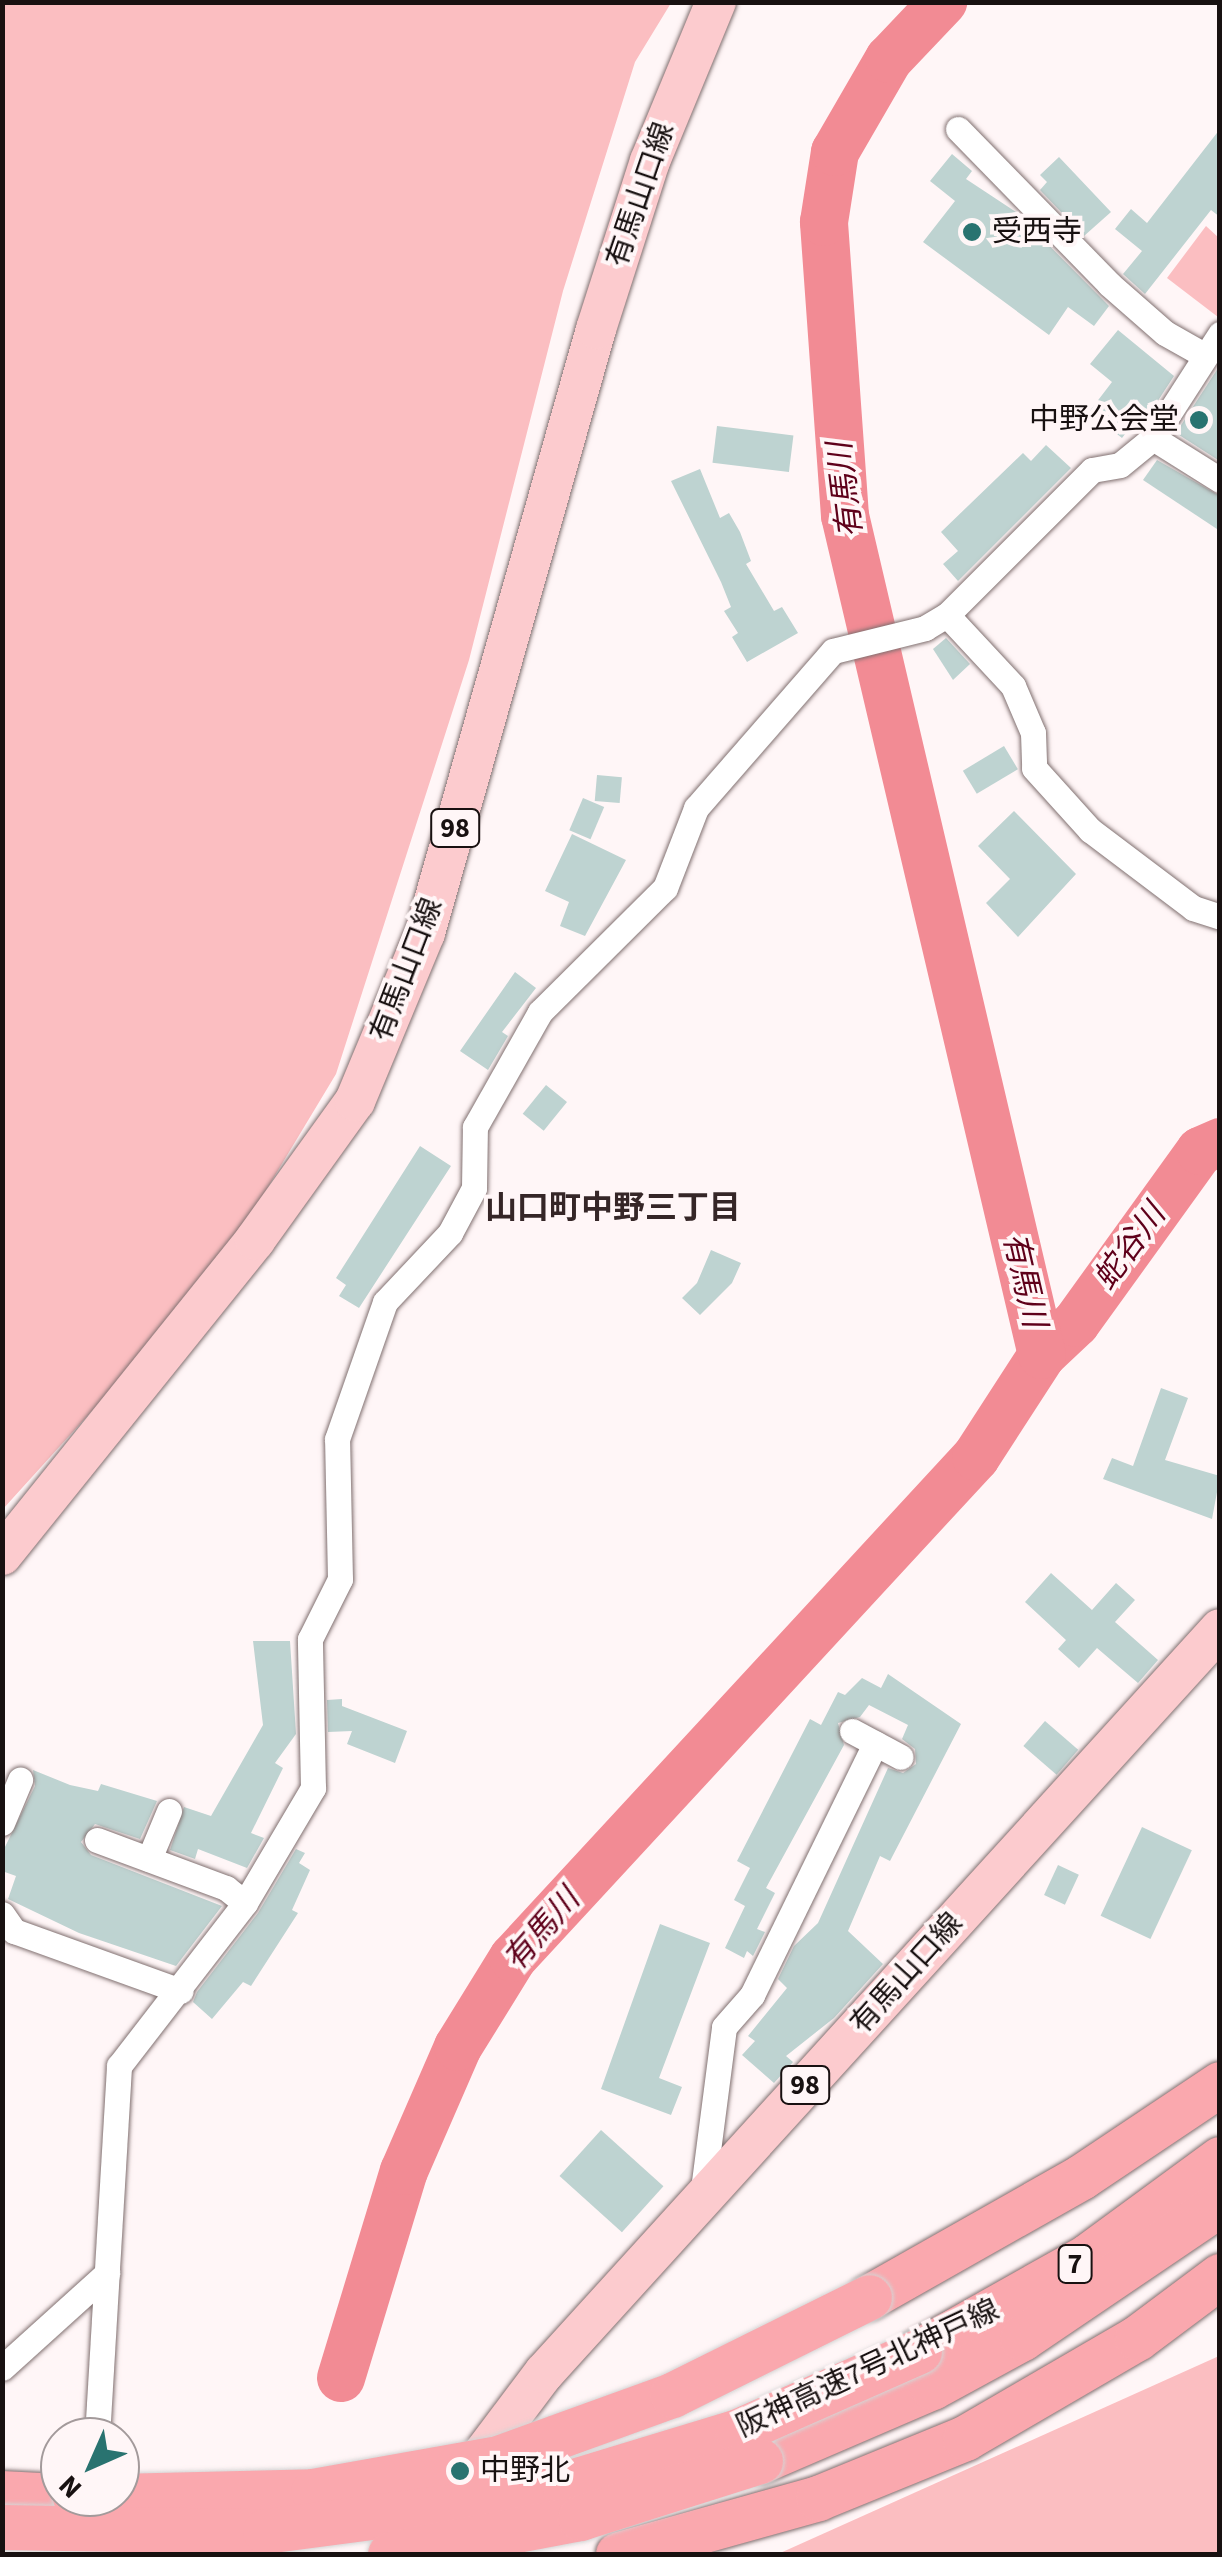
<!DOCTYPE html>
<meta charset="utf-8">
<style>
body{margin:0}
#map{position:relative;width:1222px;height:2557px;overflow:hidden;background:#fff6f7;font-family:"Source Sans 3","Noto Sans JP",sans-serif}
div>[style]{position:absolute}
.green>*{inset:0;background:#fbbec1}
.river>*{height:48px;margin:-24px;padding:0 24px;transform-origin:24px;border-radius:24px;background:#f28b94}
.building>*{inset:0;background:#bed3d1;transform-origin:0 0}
.roads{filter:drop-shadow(0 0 2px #817070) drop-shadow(0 0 2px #817070)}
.street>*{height:25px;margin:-12.5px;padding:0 12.5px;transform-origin:12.5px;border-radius:12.5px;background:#fff}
.primary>*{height:40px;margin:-20px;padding:0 20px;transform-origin:20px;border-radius:20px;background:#fccbce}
.highway>*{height:45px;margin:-22.5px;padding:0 22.5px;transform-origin:22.5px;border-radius:22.5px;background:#faa8ae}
.bridges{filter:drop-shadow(0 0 2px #d5d4d4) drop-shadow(0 0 2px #d5d4d4)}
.highway-bridge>*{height:45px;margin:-22.5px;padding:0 22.5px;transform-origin:22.5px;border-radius:22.5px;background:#faa8ae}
.dots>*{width:28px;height:28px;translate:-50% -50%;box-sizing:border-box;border:5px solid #fff6f7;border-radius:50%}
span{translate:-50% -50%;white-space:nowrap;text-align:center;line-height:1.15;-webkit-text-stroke:8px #fff6f7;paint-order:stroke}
.shield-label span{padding:2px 8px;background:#fff6f7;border:2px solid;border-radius:8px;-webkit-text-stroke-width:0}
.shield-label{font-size:28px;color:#181111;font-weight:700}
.street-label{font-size:30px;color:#181111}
.poi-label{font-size:30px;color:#181111}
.left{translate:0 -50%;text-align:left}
.right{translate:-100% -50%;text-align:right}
.water-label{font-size:32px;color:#5f001a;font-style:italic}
.neighbourhood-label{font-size:32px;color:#352627;font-weight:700}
.frame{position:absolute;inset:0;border:5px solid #181111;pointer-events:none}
.north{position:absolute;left:40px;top:2417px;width:100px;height:100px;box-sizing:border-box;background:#fff6f7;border:2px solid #a39a9b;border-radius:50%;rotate:225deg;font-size:28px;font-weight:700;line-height:40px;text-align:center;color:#181111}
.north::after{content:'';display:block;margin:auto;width:35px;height:45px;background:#297370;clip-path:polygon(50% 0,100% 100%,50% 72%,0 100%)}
</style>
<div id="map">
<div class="green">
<i style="clip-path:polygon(3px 3px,671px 3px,635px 62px,563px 291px,469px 660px,336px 1074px,215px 1275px,3px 1509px)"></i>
<i style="clip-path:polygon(1206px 226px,1219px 238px,1218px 317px,1167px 278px)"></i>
<i style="clip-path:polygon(1219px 2356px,1219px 2554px,778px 2554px)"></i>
</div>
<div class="river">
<i style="left:1042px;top:1355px;width:47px;rotate:-43.3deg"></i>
<i style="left:1076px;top:1323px;width:212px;rotate:-54.2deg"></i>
<i style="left:1200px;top:1151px;width:22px;rotate:-24deg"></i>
<i style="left:341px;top:2378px;width:216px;rotate:-73.1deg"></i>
<i style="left:404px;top:2171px;width:135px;rotate:-66.5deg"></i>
<i style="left:458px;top:2047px;width:105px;rotate:-58.3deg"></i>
<i style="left:513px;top:1958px;width:682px;rotate:-47.26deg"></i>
<i style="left:976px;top:1457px;width:121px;rotate:-57.1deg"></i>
<i style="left:1042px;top:1355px;width:862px;rotate:-103.21deg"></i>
<i style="left:845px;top:516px;width:295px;rotate:-94.1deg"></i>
<i style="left:824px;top:222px;width:71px;rotate:-81.1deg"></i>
<i style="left:835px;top:152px;width:108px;rotate:-59.9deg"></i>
<i style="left:889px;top:59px;width:79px;rotate:-46.5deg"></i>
</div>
<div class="building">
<i style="clip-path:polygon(1220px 129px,1220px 217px,1211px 210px,1145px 294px,1123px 274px,1142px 251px,1115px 229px,1131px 209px,1147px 223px)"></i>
<i style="clip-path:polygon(952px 154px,972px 171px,966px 179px,1016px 212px,1109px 306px,1094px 326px,1068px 307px,1049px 335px,923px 242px,955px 201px,930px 181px)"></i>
<i style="clip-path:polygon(1059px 157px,1111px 212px,1084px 236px,1040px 190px,1047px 182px,1040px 175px)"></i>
<i style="clip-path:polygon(1118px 330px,1174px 376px,1148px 416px,1142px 412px,1122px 438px,1089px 412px,1112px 382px,1090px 364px)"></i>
<i style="clip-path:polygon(1220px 365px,1220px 457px,1218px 460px,1176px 433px)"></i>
<i style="left:717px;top:426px;width:77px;height:37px;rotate:7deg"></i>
<i style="clip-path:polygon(1046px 445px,1071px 468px,958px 581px,943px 564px,958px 551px,941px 532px,1023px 453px,1031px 461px)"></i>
<i style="clip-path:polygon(1157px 460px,1220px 496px,1220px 531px,1143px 480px)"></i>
<i style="clip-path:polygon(700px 469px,720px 518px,729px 513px,740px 532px,751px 561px,746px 564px,774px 611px,782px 607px,798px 633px,747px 662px,732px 637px,738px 633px,724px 611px,731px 607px,721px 582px,671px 481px)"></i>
<i style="clip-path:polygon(946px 638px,970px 664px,953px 680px,933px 649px)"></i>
<i style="left:1004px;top:746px;width:27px;height:48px;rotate:59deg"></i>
<i style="left:597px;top:775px;width:25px;height:26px;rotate:5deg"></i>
<i style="left:583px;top:798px;width:23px;height:35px;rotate:23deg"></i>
<i style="clip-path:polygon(1014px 811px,1076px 874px,1018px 937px,986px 903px,1010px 879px,978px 846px)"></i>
<i style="clip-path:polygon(572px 834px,626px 860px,585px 936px,560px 926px,569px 902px,545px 891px)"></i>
<i style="clip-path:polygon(515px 972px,536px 988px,502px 1032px,508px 1036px,488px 1070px,460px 1051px)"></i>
<i style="left:546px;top:1085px;width:27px;height:37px;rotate:39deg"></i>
<i style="clip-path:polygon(420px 1146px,451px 1166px,359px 1308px,339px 1296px,346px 1285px,336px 1278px)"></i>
<i style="clip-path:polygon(711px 1250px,741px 1263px,732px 1283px,700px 1315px,682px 1298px,697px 1283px)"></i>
<i style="clip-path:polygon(1161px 1388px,1188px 1398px,1165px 1460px,1220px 1476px,1212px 1519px,1103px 1479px,1112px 1458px,1133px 1466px)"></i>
<i style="clip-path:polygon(1051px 1573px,1092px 1610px,1116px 1583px,1135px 1600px,1115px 1622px,1158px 1660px,1138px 1683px,1097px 1648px,1079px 1668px,1058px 1649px,1066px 1640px,1025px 1602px)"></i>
<i style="clip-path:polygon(253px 1641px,290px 1641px,296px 1734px,275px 1763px,283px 1768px,251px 1833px,264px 1838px,247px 1868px,198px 1849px,195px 1859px,170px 1850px,184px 1807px,211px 1816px,263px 1725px)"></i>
<i style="clip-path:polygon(888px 1674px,961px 1724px,890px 1861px,880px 1856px,848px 1931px,883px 1964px,834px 2018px,786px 2056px,793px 2062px,774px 2083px,742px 2055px,755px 2041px,748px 2036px,787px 1988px,778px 1979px,794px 1946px,818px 1923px,888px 1768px,903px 1773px,916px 1764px,915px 1749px,902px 1739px,908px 1725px,869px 1705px,860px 1717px,838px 1723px,844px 1745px,766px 1888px,775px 1893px,757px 1929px,765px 1932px,753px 1956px,747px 1951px,744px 1958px,725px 1948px,745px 1906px,734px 1900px,750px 1868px,737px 1861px,810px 1719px,821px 1725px,838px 1692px,845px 1695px,862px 1678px,881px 1688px)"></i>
<i style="clip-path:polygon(342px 1699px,342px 1706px,407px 1731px,395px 1763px,347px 1744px,352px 1731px,328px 1732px,327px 1700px)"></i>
<i style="left:1045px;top:1721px;width:44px;height:33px;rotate:41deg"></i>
<i style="clip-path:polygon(33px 1770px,70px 1785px,98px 1791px,101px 1784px,157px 1801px,140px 1839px,95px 1824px,81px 1842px,91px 1855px,222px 1906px,176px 1966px,79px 1933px,8px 1899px,16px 1876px,2px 1871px,2px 1853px,35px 1786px)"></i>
<i style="left:1142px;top:1827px;width:55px;height:98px;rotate:25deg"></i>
<i style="clip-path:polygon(296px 1849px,305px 1853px,299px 1863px,310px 1870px,292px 1910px,298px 1913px,251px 1986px,243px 1982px,212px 2019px,193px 2002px,197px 1992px,258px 1913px)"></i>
<i style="left:1058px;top:1865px;width:23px;height:33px;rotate:25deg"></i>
<i style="clip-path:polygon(660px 1924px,710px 1943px,659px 2078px,682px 2087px,671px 2115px,601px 2089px)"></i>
<i style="left:601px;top:2130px;width:84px;height:62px;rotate:42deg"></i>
</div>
<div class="roads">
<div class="street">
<i style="left:958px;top:129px;width:216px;rotate:45.7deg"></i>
<i style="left:1109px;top:284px;width:74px;rotate:41.2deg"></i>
<i style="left:1165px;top:333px;width:45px;rotate:29.4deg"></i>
<i style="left:1153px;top:438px;width:79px;rotate:32.1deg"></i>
<i style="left:947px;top:615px;width:97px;rotate:47.1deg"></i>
<i style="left:1013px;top:686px;width:51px;rotate:66.9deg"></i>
<i style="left:1033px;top:733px;width:35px;rotate:88deg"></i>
<i style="left:1034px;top:768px;width:84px;rotate:47.9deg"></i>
<i style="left:1090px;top:830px;width:129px;rotate:37.1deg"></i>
<i style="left:1193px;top:908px;width:28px;rotate:18deg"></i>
<i style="left:852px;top:1731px;width:55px;rotate:28deg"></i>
<i style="left:2px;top:1823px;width:47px;rotate:-67.3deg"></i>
<i style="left:97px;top:1840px;width:138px;rotate:20.4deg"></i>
<i style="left:226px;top:1888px;width:24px;rotate:38deg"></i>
<i style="left:149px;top:1859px;width:52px;rotate:-67.4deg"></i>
<i style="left:2px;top:1914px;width:21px;rotate:55deg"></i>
<i style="left:14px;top:1931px;width:177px;rotate:19.8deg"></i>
<i style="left:702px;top:2197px;width:171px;rotate:-82.6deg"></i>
<i style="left:724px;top:2027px;width:43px;rotate:-48.8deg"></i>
<i style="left:752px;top:1995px;width:280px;rotate:-63.9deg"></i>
<i style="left:2px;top:2368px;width:142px;rotate:-42.1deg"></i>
<i style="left:97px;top:2437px;width:372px;rotate:-86.6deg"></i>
<i style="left:119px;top:2066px;width:206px;rotate:-52.3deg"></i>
<i style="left:245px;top:1903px;width:134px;rotate:-59.4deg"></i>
<i style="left:313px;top:1788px;width:149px;rotate:-91.2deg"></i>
<i style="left:310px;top:1639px;width:67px;rotate:-63.4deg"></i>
<i style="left:340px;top:1579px;width:140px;rotate:-91.2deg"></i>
<i style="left:337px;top:1439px;width:145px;rotate:-70.7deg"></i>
<i style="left:385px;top:1302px;width:95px;rotate:-46.7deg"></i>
<i style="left:450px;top:1233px;width:51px;rotate:-61.9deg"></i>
<i style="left:474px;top:1188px;width:61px;rotate:-89.1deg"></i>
<i style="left:475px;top:1127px;width:132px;rotate:-60.5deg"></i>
<i style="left:540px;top:1012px;width:176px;rotate:-44.8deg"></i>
<i style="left:665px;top:888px;width:86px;rotate:-68.8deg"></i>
<i style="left:696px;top:808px;width:208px;rotate:-48.9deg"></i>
<i style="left:833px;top:651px;width:95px;rotate:-14deg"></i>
<i style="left:925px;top:628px;width:26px;rotate:-31deg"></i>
<i style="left:947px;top:615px;width:205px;rotate:-45deg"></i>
<i style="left:1092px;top:470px;width:28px;rotate:-10deg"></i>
<i style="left:1120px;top:465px;width:43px;rotate:-39.3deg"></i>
<i style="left:1153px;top:438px;width:124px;rotate:-57.2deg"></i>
</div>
<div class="primary">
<i style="left:2px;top:1555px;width:404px;rotate:-51.2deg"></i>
<i style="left:255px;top:1240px;width:171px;rotate:-54.3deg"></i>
<i style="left:355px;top:1101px;width:182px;rotate:-67.4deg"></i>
<i style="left:425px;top:933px;width:628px;rotate:-74.19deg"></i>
<i style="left:596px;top:329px;width:176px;rotate:-72.2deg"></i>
<i style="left:650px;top:161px;width:172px;rotate:-67.5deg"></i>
<i style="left:467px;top:2475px;width:128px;rotate:-53deg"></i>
<i style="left:544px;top:2373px;width:1005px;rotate:-47.74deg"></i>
</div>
<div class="highway">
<i style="left:869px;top:2297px;width:244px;rotate:-29.5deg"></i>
<i style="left:1081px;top:2177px;width:167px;rotate:-33.8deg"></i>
<i style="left:919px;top:2351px;width:194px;rotate:-29.3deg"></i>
<i style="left:1088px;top:2256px;width:164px;rotate:-36.3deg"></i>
<i style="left:760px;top:2461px;width:187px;rotate:-23.3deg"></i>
<i style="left:932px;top:2387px;width:102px;rotate:-28.6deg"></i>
<i style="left:1022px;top:2338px;width:239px;rotate:-34.1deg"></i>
<i style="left:2px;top:2493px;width:58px;rotate:3deg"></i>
<i style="left:618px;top:2554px;width:208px;rotate:-15.6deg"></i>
<i style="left:818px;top:2498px;width:159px;rotate:-22.2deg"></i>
<i style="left:965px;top:2438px;width:199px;rotate:-30.2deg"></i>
<i style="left:1137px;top:2338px;width:104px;rotate:-36.8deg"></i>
</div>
</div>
<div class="bridges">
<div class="highway-bridge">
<i style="left:75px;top:2497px;width:238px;rotate:-1.4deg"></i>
<i style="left:313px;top:2491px;width:188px;rotate:-10.1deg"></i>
<i style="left:498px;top:2458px;width:185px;rotate:-19.9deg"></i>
<i style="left:672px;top:2395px;width:220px;rotate:-26.4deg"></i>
<i style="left:2px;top:2527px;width:263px;rotate:0.9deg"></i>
<i style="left:265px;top:2531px;width:207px;rotate:-7.5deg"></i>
<i style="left:470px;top:2504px;width:96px;rotate:-12deg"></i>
<i style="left:564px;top:2484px;width:182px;rotate:-16.9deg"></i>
<i style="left:738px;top:2431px;width:198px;rotate:-23.8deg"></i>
<i style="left:390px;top:2554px;width:193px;rotate:-10.7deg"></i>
<i style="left:580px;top:2518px;width:189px;rotate:-17.6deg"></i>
</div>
</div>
<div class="dots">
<i style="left:972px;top:232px;background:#297370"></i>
<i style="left:1199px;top:420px;background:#297370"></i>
<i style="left:460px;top:2471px;background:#297370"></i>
</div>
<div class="shield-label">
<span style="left:455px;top:828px">98</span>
<span style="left:805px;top:2085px">98</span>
<span style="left:1075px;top:2264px">7</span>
</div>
<div class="street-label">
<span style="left:641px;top:195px;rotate:-71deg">有馬山口線</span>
<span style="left:407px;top:970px;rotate:-69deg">有馬山口線</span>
<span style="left:907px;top:1974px;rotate:-48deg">有馬山口線</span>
<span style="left:868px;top:2369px;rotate:-25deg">阪神高速7号北神戸線</span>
</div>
<div class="poi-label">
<span class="left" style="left:992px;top:232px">受西寺</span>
<span class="right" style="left:1179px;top:420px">中野公会堂</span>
<span class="left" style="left:480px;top:2471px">中野北</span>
</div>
<div class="water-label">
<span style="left:846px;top:490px;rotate:-97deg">有馬川</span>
<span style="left:1130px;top:1247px;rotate:-54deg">蛇谷川</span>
<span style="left:1024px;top:1280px;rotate:77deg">有馬川</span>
<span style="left:542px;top:1930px;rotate:-49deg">有馬川</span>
</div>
<div class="neighbourhood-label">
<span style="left:613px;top:1208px">山口町中野三丁目</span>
</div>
<div class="frame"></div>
<div class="north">N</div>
</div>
